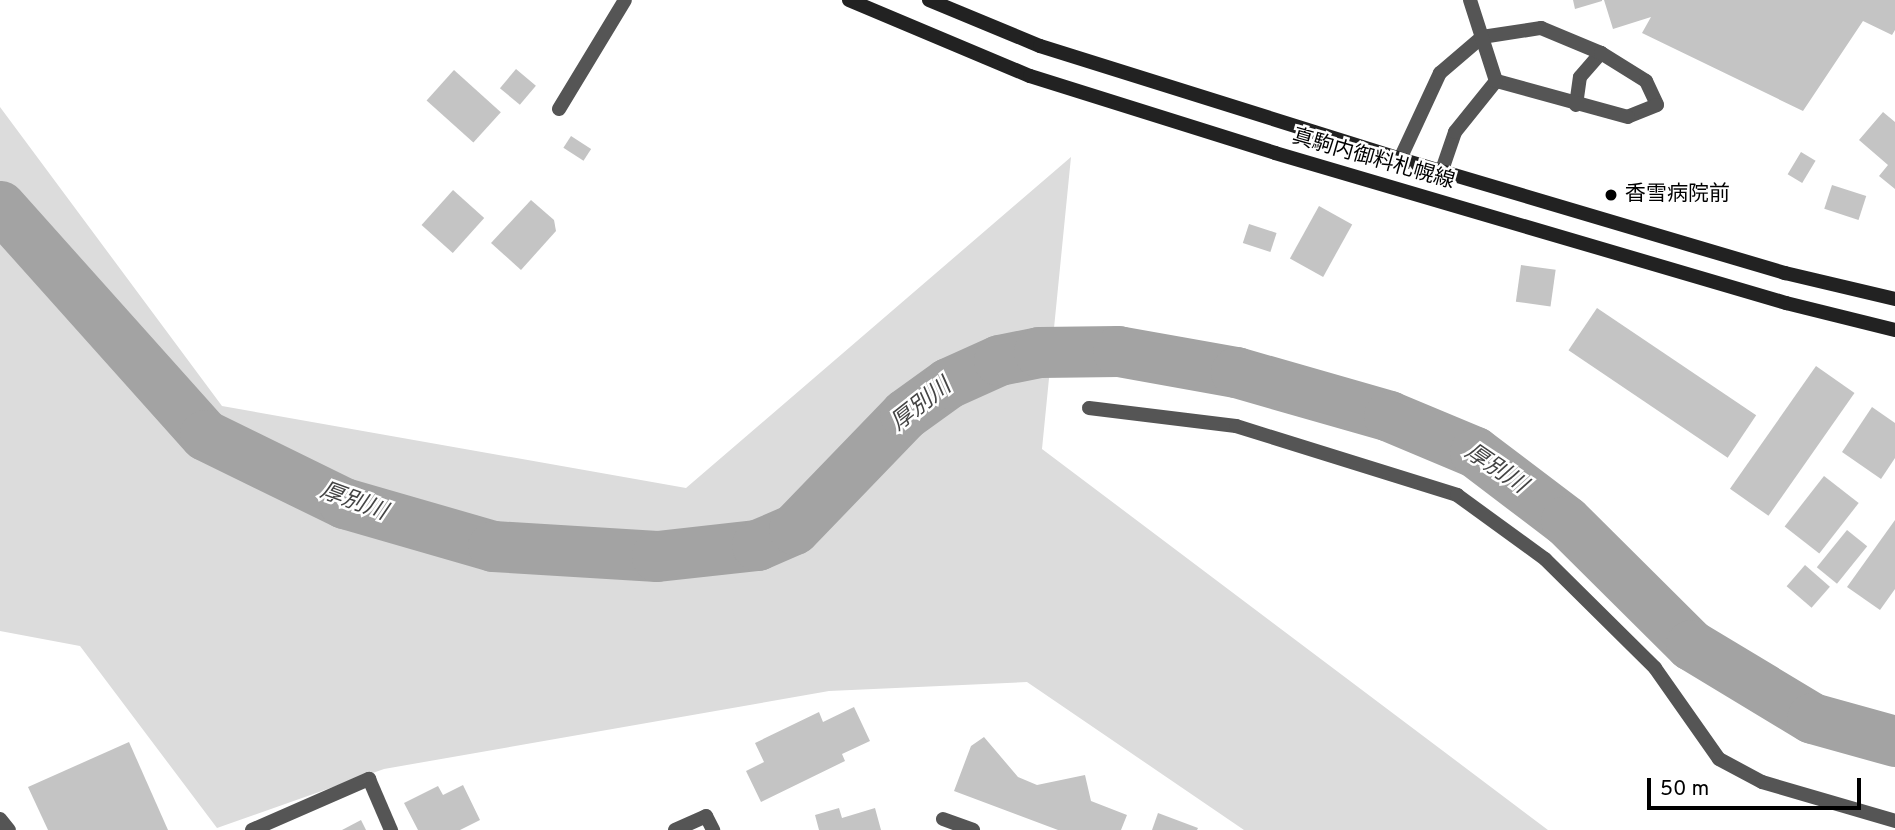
<!DOCTYPE html>
<meta charset="utf-8">
<style>
body{margin:0}
#map{position:relative;width:1895px;height:830px;overflow:hidden;background:#fff;font-family:Overpass,"Noto Sans JP",sans-serif}
div>[style]{position:absolute}
.green>*{inset:0;background:#dcdcdc}
.river>*{height:51px;margin:-25.5px;padding:0 25.5px;transform-origin:25.5px;border-radius:25.5px;background:#a3a3a3}
.building>*{inset:0;background:#c4c4c4;transform-origin:0 0}
.lane>*{height:14px;margin:-7px;padding:0 7px;transform-origin:7px;border-radius:7px;background:#555}
.street>*{height:14px;margin:-7px;padding:0 7px;transform-origin:7px;border-radius:7px;background:#555}
.secondary>*{height:14px;margin:-7px;padding:0 7px;transform-origin:7px;border-radius:7px;background:#222}
.dots>*{width:19px;height:19px;translate:-50% -50%;box-sizing:border-box;border:4px solid #fff;border-radius:50%}
span{translate:-50% -50%;white-space:nowrap;text-align:center;line-height:1.15;-webkit-text-stroke:5px #fff;paint-order:stroke}
.street-label{font-size:21px;color:#000}
.poi-label{font-size:21px;color:#000}
.left{translate:0 -50%;text-align:left}
.water-label{font-size:23px;color:#444;font-style:italic}
.scale{position:absolute;left:1647px;top:778px;width:214px;height:32px;box-sizing:border-box;border:4px solid #000;border-top:0;padding-left:9px;font-size:21px;line-height:24px;white-space:nowrap;color:#000;-webkit-text-stroke:5px #fff;paint-order:stroke}
</style>
<div id="map">
<div class="green">
<i style="clip-path:polygon(0 107px,222px 406px,686px 488px,1071px 157px,1042px 449px,1548px 830px,1244px 830px,1027px 682px,829px 691px,384px 769px,217px 828px,80px 646px,0 631px)"></i>
</div>
<div class="river">
<i style="left:0;top:206px;width:307px;rotate:48.2deg"></i>
<i style="left:205px;top:435px;width:155px;rotate:26.1deg"></i>
<i style="left:344px;top:503px;width:155px;rotate:16.1deg"></i>
<i style="left:493px;top:546px;width:164px;rotate:3.5deg"></i>
<i style="left:657px;top:556px;width:101px;rotate:-6.3deg"></i>
<i style="left:757px;top:545px;width:40px;rotate:-23.4deg"></i>
<i style="left:794px;top:529px;width:160px;rotate:-46deg"></i>
<i style="left:905px;top:414px;width:53px;rotate:-35.8deg"></i>
<i style="left:948px;top:383px;width:56px;rotate:-24.3deg"></i>
<i style="left:999px;top:360px;width:41px;rotate:-11.3deg"></i>
<i style="left:1039px;top:352px;width:79px;rotate:-0.7deg"></i>
<i style="left:1118px;top:351px;width:120px;rotate:10.1deg"></i>
<i style="left:1236px;top:372px;width:159px;rotate:16deg"></i>
<i style="left:1389px;top:416px;width:93px;rotate:22.7deg"></i>
<i style="left:1475px;top:452px;width:114px;rotate:37.2deg"></i>
<i style="left:1566px;top:521px;width:176px;rotate:44.8deg"></i>
<i style="left:1691px;top:645px;width:141px;rotate:31.1deg"></i>
<i style="left:1812px;top:718px;width:86px;rotate:15.5deg"></i>
</div>
<div class="building">
<i style="clip-path:polygon(1573px 0,1602px 0,1602px 1px,1575px 9px)"></i>
<i style="clip-path:polygon(1604px 0,1895px 0,1895px 30px,1892px 35px,1863px 21px,1803px 111px,1642px 33px,1651px 17px,1613px 29px)"></i>
<i style="left:516px;top:69px;width:26px;height:25px;rotate:40deg"></i>
<i style="left:454px;top:70px;width:63px;height:41px;rotate:42deg"></i>
<i style="clip-path:polygon(1883px 112px,1895px 122px,1895px 189px,1879px 176px,1888px 165px,1859px 140px)"></i>
<i style="left:571px;top:136px;width:24px;height:14px;rotate:33deg"></i>
<i style="left:1801px;top:152px;width:17px;height:26px;rotate:31deg"></i>
<i style="left:1832px;top:185px;width:36px;height:25px;rotate:18deg"></i>
<i style="left:453px;top:190px;width:42px;height:47px;rotate:42deg"></i>
<i style="clip-path:polygon(531px 200px,554px 220px,556px 231px,521px 270px,491px 243px)"></i>
<i style="left:1319px;top:206px;width:38px;height:60px;rotate:29deg"></i>
<i style="left:1249px;top:224px;width:29px;height:20px;rotate:18deg"></i>
<i style="left:1521px;top:265px;width:35px;height:37px;rotate:8deg"></i>
<i style="left:1597px;top:308px;width:192px;height:51px;rotate:34deg"></i>
<i style="left:1816px;top:366px;width:47px;height:150px;rotate:35deg"></i>
<i style="clip-path:polygon(1872px 407px,1895px 423px,1895px 458px,1881px 479px,1842px 452px)"></i>
<i style="left:1824px;top:476px;width:44px;height:64px;rotate:38deg"></i>
<i style="clip-path:polygon(1895px 520px,1895px 589px,1880px 610px,1847px 587px)"></i>
<i style="left:1847px;top:530px;width:26px;height:48px;rotate:39deg"></i>
<i style="left:1805px;top:565px;width:33px;height:28px;rotate:41deg"></i>
<i style="clip-path:polygon(854px 707px,870px 741px,842px 754px,845px 761px,761px 802px,746px 771px,764px 762px,755px 743px,819px 712px,823px 722px)"></i>
<i style="clip-path:polygon(984px 737px,1018px 777px,1037px 785px,1085px 775px,1091px 801px,1127px 815px,1121px 830px,1058px 830px,954px 791px,971px 746px)"></i>
<i style="clip-path:polygon(129px 742px,168px 830px,48px 830px,28px 787px)"></i>
<i style="clip-path:polygon(463px 785px,480px 820px,460px 830px,418px 830px,404px 803px,438px 786px,443px 795px)"></i>
<i style="clip-path:polygon(839px 808px,842px 818px,875px 808px,881px 830px,819px 830px,815px 815px)"></i>
<i style="clip-path:polygon(1158px 813px,1198px 828px,1197px 830px,1152px 830px)"></i>
<i style="clip-path:polygon(361px 820px,366px 830px,342px 830px)"></i>
</div>
<div class="lane">
<i style="left:1576px;top:105px;width:28px;rotate:-82deg"></i>
<i style="left:1580px;top:77px;width:32px;rotate:-49deg"></i>
<i style="left:559px;top:109px;width:127px;rotate:-58.8deg"></i>
<i style="left:1400px;top:159px;width:95px;rotate:-65.1deg"></i>
<i style="left:1440px;top:73px;width:55px;rotate:-40.6deg"></i>
<i style="left:1482px;top:37px;width:60px;rotate:-8.7deg"></i>
<i style="left:1541px;top:28px;width:65px;rotate:22.6deg"></i>
<i style="left:1601px;top:53px;width:53px;rotate:31.9deg"></i>
<i style="left:1646px;top:81px;width:26px;rotate:65deg"></i>
<i style="left:1657px;top:105px;width:31px;rotate:158deg"></i>
<i style="left:1628px;top:117px;width:137px;rotate:-164.7deg"></i>
<i style="left:1442px;top:170px;width:40px;rotate:-71.1deg"></i>
<i style="left:1455px;top:132px;width:65px;rotate:-51.2deg"></i>
<i style="left:1496px;top:81px;width:85px;rotate:-107.8deg"></i>
<i style="left:1089px;top:408px;width:148px;rotate:7deg"></i>
<i style="left:1236px;top:426px;width:232px;rotate:17.3deg"></i>
<i style="left:1457px;top:495px;width:109px;rotate:36deg"></i>
<i style="left:1545px;top:559px;width:155px;rotate:44.7deg"></i>
<i style="left:1655px;top:668px;width:111px;rotate:54.9deg"></i>
<i style="left:1719px;top:759px;width:49px;rotate:28.1deg"></i>
<i style="left:1762px;top:782px;width:139px;rotate:16.3deg"></i>
<i style="left:943px;top:819px;width:32px;rotate:20deg"></i>
</div>
<div class="street">
<i style="left:0;top:819px;width:14px;rotate:51deg"></i>
<i style="left:252px;top:830px;width:128px;rotate:-23.6deg"></i>
<i style="left:369px;top:779px;width:56px;rotate:66.7deg"></i>
<i style="left:675px;top:830px;width:34px;rotate:-24deg"></i>
<i style="left:706px;top:816px;width:16px;rotate:63deg"></i>
</div>
<div class="secondary">
<i style="left:849px;top:0;width:196px;rotate:22.8deg"></i>
<i style="left:1030px;top:76px;width:257px;rotate:17.4deg"></i>
<i style="left:1275px;top:153px;width:533px;rotate:16.36deg"></i>
<i style="left:1786px;top:303px;width:112px;rotate:13.9deg"></i>
<i style="left:929px;top:0;width:120px;rotate:22.5deg"></i>
<i style="left:1040px;top:46px;width:377px;rotate:17.4deg"></i>
<i style="left:1400px;top:159px;width:402px;rotate:16.5deg"></i>
<i style="left:1785px;top:273px;width:113px;rotate:13.3deg"></i>
</div>
<div class="dots">
<i style="left:1611px;top:195px;background:#000"></i>
</div>
<div class="street-label">
<span style="left:1373px;top:160px;rotate:16deg">真駒内御料札幌線</span>
</div>
<div class="poi-label">
<span class="left" style="left:1625px;top:195px">香雪病院前</span>
</div>
<div class="water-label">
<span style="left:922px;top:406px;rotate:-38deg">厚別川</span>
<span style="left:1495px;top:470px;rotate:34deg">厚別川</span>
<span style="left:353px;top:503px;rotate:20deg">厚別川</span>
</div>
<div class="scale">50 m</div>
</div>
